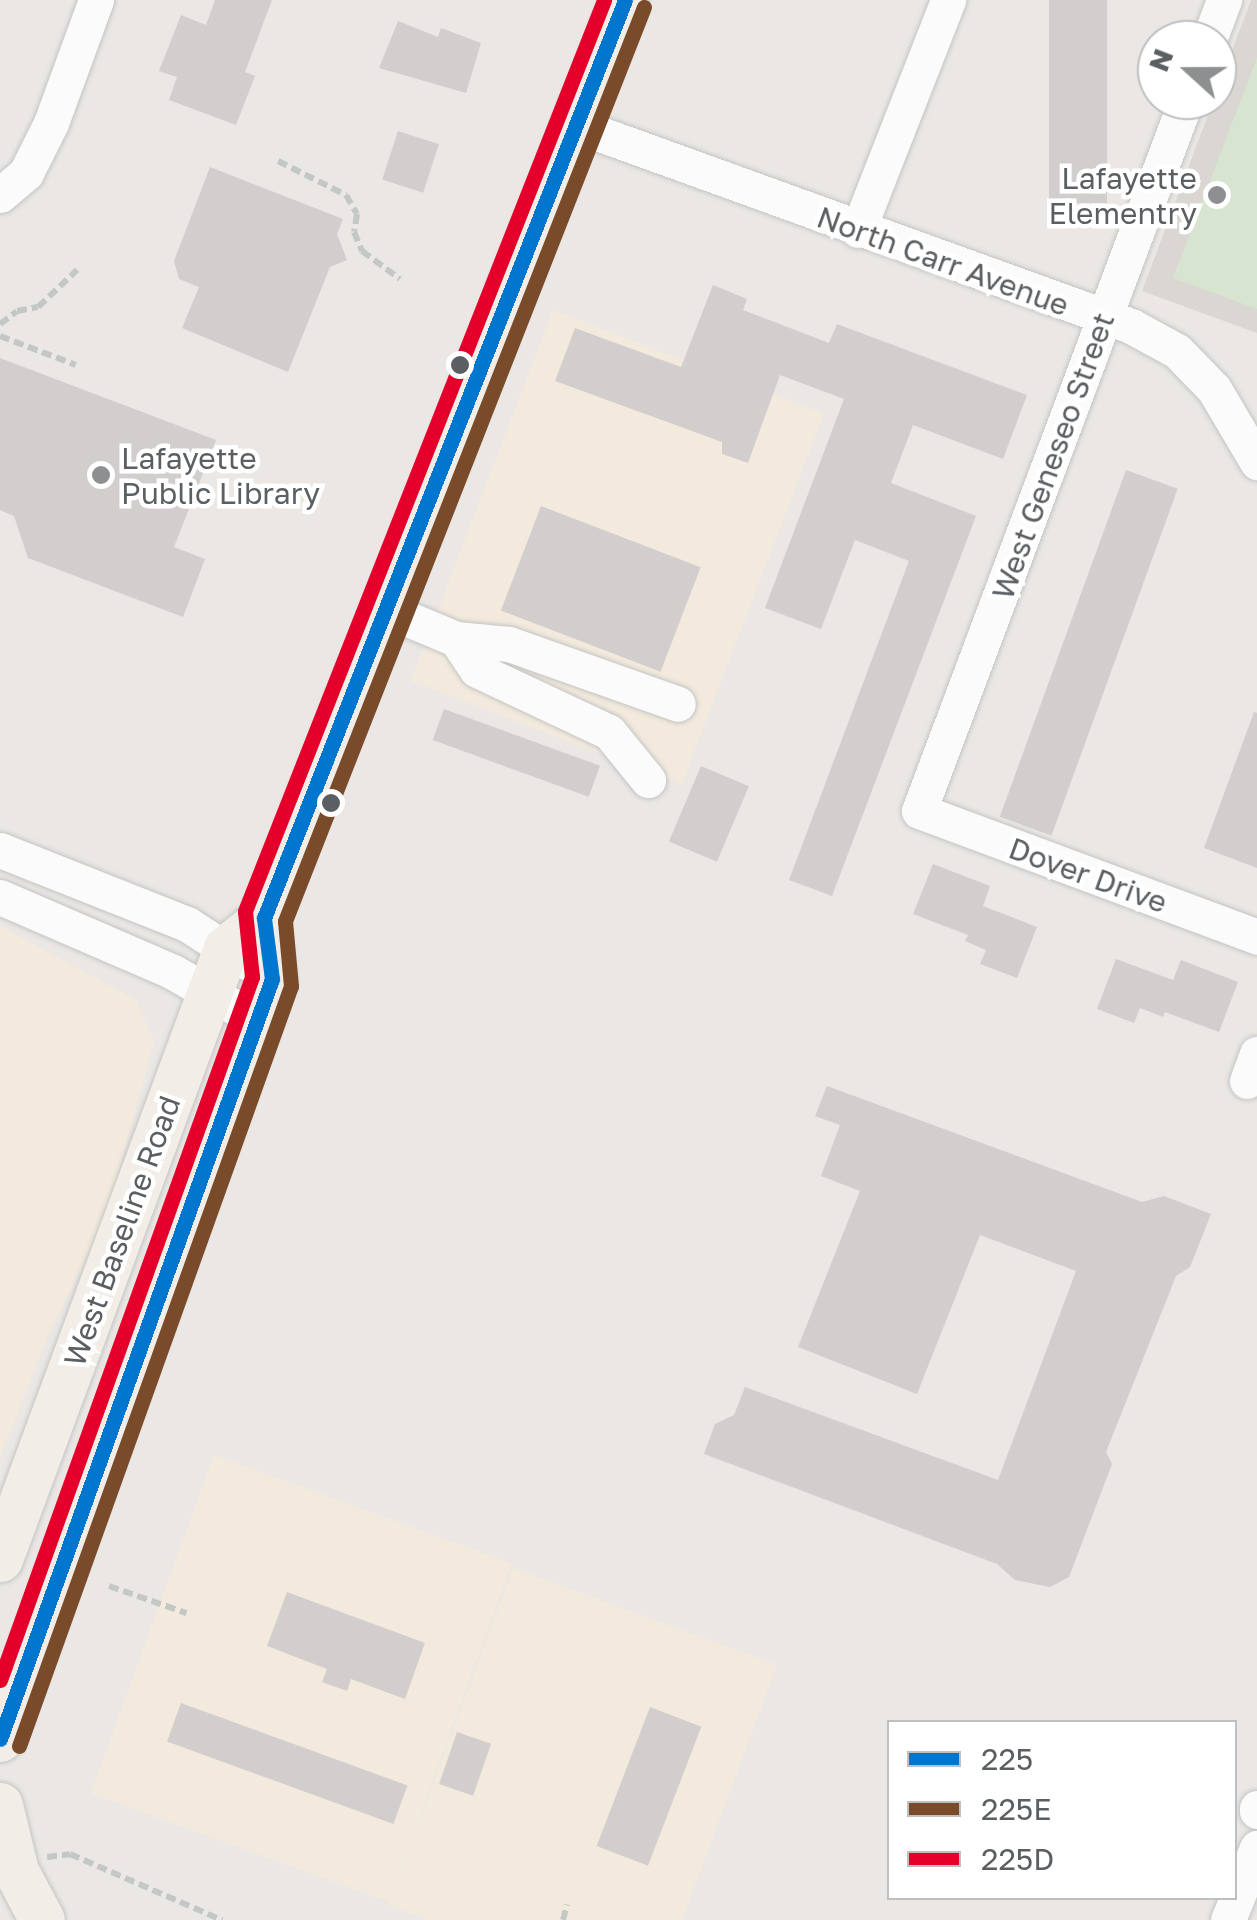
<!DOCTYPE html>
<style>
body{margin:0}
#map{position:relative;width:1257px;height:1920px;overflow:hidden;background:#eae7e4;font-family:"Golos Text",sans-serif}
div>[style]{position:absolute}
.commercial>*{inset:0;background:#f3eadd;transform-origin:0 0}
.education>*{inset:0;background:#dad7d2}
.green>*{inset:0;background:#d6e4d0}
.building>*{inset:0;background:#d1cecd;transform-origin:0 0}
.path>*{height:6px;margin-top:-3px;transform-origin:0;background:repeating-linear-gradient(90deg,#c4c8c5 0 10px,transparent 0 15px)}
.roads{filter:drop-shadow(0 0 2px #c4c5c4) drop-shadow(0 0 2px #c4c5c4)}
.minor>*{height:35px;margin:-17.5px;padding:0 17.5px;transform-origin:17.5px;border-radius:17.5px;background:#fcfbfb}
.major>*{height:45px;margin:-22.5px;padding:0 22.5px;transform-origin:22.5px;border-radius:22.5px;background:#f2eee7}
.bus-1>*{height:15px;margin:-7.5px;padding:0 7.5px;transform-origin:7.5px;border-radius:7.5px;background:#0076ce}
.bus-2>*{height:15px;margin:-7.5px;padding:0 7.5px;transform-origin:7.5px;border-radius:7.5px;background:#7a4b2a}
.bus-3>*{height:15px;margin:-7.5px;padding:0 7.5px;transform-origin:7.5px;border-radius:7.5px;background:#e4002b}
.dots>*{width:28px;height:28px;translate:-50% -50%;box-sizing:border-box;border:5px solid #fff;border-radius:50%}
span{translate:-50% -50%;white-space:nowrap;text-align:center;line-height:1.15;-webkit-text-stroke:9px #fff;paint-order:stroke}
.poi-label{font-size:30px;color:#5b5f62}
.right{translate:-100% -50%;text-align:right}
.left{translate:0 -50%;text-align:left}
.street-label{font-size:30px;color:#5b5f62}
.legend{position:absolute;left:887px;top:1720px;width:350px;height:180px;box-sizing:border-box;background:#fff;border:2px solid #bdbfc0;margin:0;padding:12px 18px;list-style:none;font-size:30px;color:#5b5f62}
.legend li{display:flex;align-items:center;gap:20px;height:50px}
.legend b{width:50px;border:2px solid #bdbfc0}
.north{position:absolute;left:1137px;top:20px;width:100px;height:100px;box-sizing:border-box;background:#fff;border:2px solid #bdbfc0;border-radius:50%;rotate:291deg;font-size:28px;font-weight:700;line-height:40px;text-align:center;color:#5b5f62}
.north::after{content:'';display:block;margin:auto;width:35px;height:45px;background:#8d8f90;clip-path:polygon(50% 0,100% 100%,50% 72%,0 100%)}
</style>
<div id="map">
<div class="commercial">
<i style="left:553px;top:310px;width:290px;height:397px;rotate:21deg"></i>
<i style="clip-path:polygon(0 926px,136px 1000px,154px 1041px,107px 1215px,46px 1340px,0 1457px)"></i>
<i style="left:214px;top:1455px;width:317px;height:360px;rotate:20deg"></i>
<i style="clip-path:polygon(513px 1568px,777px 1665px,682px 1920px,429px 1920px,388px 1905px)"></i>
</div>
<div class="education">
<i style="clip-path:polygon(1251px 0,1257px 0,1257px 333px,1142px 291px)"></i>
</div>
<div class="green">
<i style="clip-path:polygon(1257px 58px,1257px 309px,1173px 278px)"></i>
</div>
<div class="building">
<i style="clip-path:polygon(215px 0,272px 0,245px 72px,255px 76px,236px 125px,169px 100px,177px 77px,159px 71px,181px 15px,206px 25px)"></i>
<i style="left:1049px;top:0;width:58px;height:203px"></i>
<i style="clip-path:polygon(398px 21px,438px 37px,441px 28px,481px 43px,466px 93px,379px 68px)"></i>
<i style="left:398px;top:131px;width:43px;height:51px;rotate:18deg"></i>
<i style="clip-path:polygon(210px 167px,343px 219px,337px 234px,347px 260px,330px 267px,288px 372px,182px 328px,199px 287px,179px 279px,174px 261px)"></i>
<i style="clip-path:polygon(713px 285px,747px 299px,743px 310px,829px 343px,837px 324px,1027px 395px,1003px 459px,913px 425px,891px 483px,976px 516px,832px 896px,789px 880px,909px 561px,855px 540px,821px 629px,765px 608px,844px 399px,780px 375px,748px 463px,722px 454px,722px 442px,555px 381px,575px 328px,681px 367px)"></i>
<i style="clip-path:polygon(0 358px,216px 440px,174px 547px,205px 559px,183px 617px,28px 558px,14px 516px,0 510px)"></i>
<i style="left:1126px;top:470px;width:55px;height:369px;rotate:20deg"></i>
<i style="left:541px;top:506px;width:171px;height:112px;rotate:21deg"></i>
<i style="left:444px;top:709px;width:166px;height:33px;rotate:20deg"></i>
<i style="clip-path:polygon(1254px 712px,1257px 713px,1257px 868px,1204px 848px)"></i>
<i style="left:701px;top:766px;width:52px;height:82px;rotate:23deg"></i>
<i style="clip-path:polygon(933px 864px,990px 886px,983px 906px,1037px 927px,1017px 978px,980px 964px,986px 950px,965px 941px,968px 935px,913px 914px)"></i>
<i style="clip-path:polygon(1116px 959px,1173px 980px,1181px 960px,1238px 982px,1219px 1032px,1165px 1012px,1163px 1017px,1140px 1008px,1134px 1023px,1097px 1009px)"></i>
<i style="clip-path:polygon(827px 1086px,1142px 1202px,1164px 1196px,1211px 1214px,1190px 1267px,1176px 1276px,1106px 1452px,1112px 1464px,1069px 1577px,1050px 1587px,1015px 1580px,997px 1564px,704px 1454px,715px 1424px,734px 1415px,745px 1387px,998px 1480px,1076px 1271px,980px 1235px,917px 1394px,798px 1347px,860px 1191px,821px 1176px,840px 1125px,815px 1116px)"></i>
<i style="clip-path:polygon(287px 1592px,425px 1643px,405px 1699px,351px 1679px,347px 1691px,322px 1682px,327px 1669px,267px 1646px)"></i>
<i style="left:181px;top:1703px;width:241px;height:41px;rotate:20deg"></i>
<i style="left:650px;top:1707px;width:55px;height:149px;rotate:21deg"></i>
<i style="left:457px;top:1732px;width:36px;height:55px;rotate:19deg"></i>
</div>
<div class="path">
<i style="left:278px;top:161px;width:76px;rotate:26.6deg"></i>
<i style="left:346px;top:195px;width:22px;rotate:60deg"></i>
<i style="left:357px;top:214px;width:18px;rotate:99deg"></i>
<i style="left:354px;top:232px;width:21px;rotate:67deg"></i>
<i style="left:362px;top:251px;width:47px;rotate:36.4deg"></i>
<i style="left:0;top:324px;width:21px;rotate:-37deg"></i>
<i style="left:17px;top:311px;width:21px;rotate:-11deg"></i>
<i style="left:38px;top:307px;width:54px;rotate:-43.5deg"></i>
<i style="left:0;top:336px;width:81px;rotate:20.9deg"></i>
<i style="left:109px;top:1586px;width:82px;rotate:19.3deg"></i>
<i style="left:47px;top:1857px;width:23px;rotate:-7deg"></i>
<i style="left:70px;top:1854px;width:166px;rotate:23.5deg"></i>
<i style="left:563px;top:1920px;width:16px;rotate:-75deg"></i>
</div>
<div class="roads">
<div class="minor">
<i style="left:1209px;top:40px;width:43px;rotate:-69.4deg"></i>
<i style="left:1186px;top:100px;width:759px;rotate:110.58deg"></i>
<i style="left:919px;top:811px;width:361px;rotate:20.4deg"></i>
<i style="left:578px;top:126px;width:588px;rotate:19.88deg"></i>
<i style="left:1131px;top:326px;width:52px;rotate:28.5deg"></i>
<i style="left:1177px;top:351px;width:53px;rotate:45.8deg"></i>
<i style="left:1214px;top:389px;width:85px;rotate:59.5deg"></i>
<i style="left:0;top:195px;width:34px;rotate:-40deg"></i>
<i style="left:26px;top:173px;width:56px;rotate:-63.4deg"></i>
<i style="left:51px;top:123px;width:131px;rotate:-69.9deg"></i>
<i style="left:858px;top:230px;width:247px;rotate:-68.6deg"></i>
<i style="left:384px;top:609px;width:78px;rotate:22.6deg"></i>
<i style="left:456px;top:639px;width:37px;rotate:56deg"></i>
<i style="left:477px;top:670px;width:146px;rotate:25.2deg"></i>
<i style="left:609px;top:732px;width:62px;rotate:50.9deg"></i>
<i style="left:456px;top:639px;width:53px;rotate:5.4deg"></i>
<i style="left:509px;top:644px;width:179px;rotate:19.5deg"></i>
<i style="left:0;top:850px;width:201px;rotate:21.6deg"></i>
<i style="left:187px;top:924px;width:70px;rotate:32.8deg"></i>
<i style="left:0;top:897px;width:189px;rotate:23.4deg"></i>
<i style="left:173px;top:972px;width:97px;rotate:29.7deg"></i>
<i style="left:1247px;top:1081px;width:29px;rotate:-70deg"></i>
<i style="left:1257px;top:1808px;width:3px;rotate:90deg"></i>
<i style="left:1228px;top:1920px;width:78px;rotate:-68.1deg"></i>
</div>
<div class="major">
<i style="left:0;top:1559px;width:651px;rotate:-69.7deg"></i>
<i style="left:226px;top:948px;width:48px;rotate:-38.3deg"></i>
<i style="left:0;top:1739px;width:807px;rotate:-70.31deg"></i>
<i style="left:272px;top:979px;width:62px;rotate:-97.5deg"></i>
<i style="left:264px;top:918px;width:986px;rotate:-68.53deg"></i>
<i style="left:0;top:1805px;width:68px;rotate:76.4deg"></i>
<i style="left:16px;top:1871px;width:55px;rotate:62deg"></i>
</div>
</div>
<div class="bus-1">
<i style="left:0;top:1739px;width:807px;rotate:-70.31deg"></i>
<i style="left:272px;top:979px;width:62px;rotate:-97.5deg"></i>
<i style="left:264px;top:918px;width:986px;rotate:-68.53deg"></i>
</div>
<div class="bus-2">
<i style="left:19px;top:1746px;width:807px;rotate:-70.31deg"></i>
<i style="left:291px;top:986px;width:65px;rotate:-95.3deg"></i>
<i style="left:285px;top:921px;width:982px;rotate:-68.56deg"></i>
</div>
<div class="bus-3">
<i style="left:0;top:1680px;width:747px;rotate:-70.28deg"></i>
<i style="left:252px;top:977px;width:66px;rotate:-96.1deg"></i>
<i style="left:245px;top:911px;width:979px;rotate:-68.49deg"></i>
</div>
<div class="dots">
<i style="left:1217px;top:195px;background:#8d8f90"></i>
<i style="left:460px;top:365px;background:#5b5f62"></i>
<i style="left:101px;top:475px;background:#8d8f90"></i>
<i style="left:331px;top:803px;background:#5b5f62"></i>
</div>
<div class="poi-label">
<span class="right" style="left:1197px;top:195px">Lafayette<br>Elementry</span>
<span class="left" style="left:121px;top:475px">Lafayette<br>Public Library</span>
</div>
<div class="street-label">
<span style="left:943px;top:261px;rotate:20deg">North Carr Avenue</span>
<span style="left:1053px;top:456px;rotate:-70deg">West Geneseo Street</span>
<span style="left:1088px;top:875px;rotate:20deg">Dover Drive</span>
<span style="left:122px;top:1231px;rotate:-70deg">West Baseline Road</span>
</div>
<ul class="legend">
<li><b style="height:12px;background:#0076ce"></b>225</li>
<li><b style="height:12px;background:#7a4b2a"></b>225E</li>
<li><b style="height:12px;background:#e4002b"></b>225D</li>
</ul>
<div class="north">N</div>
</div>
